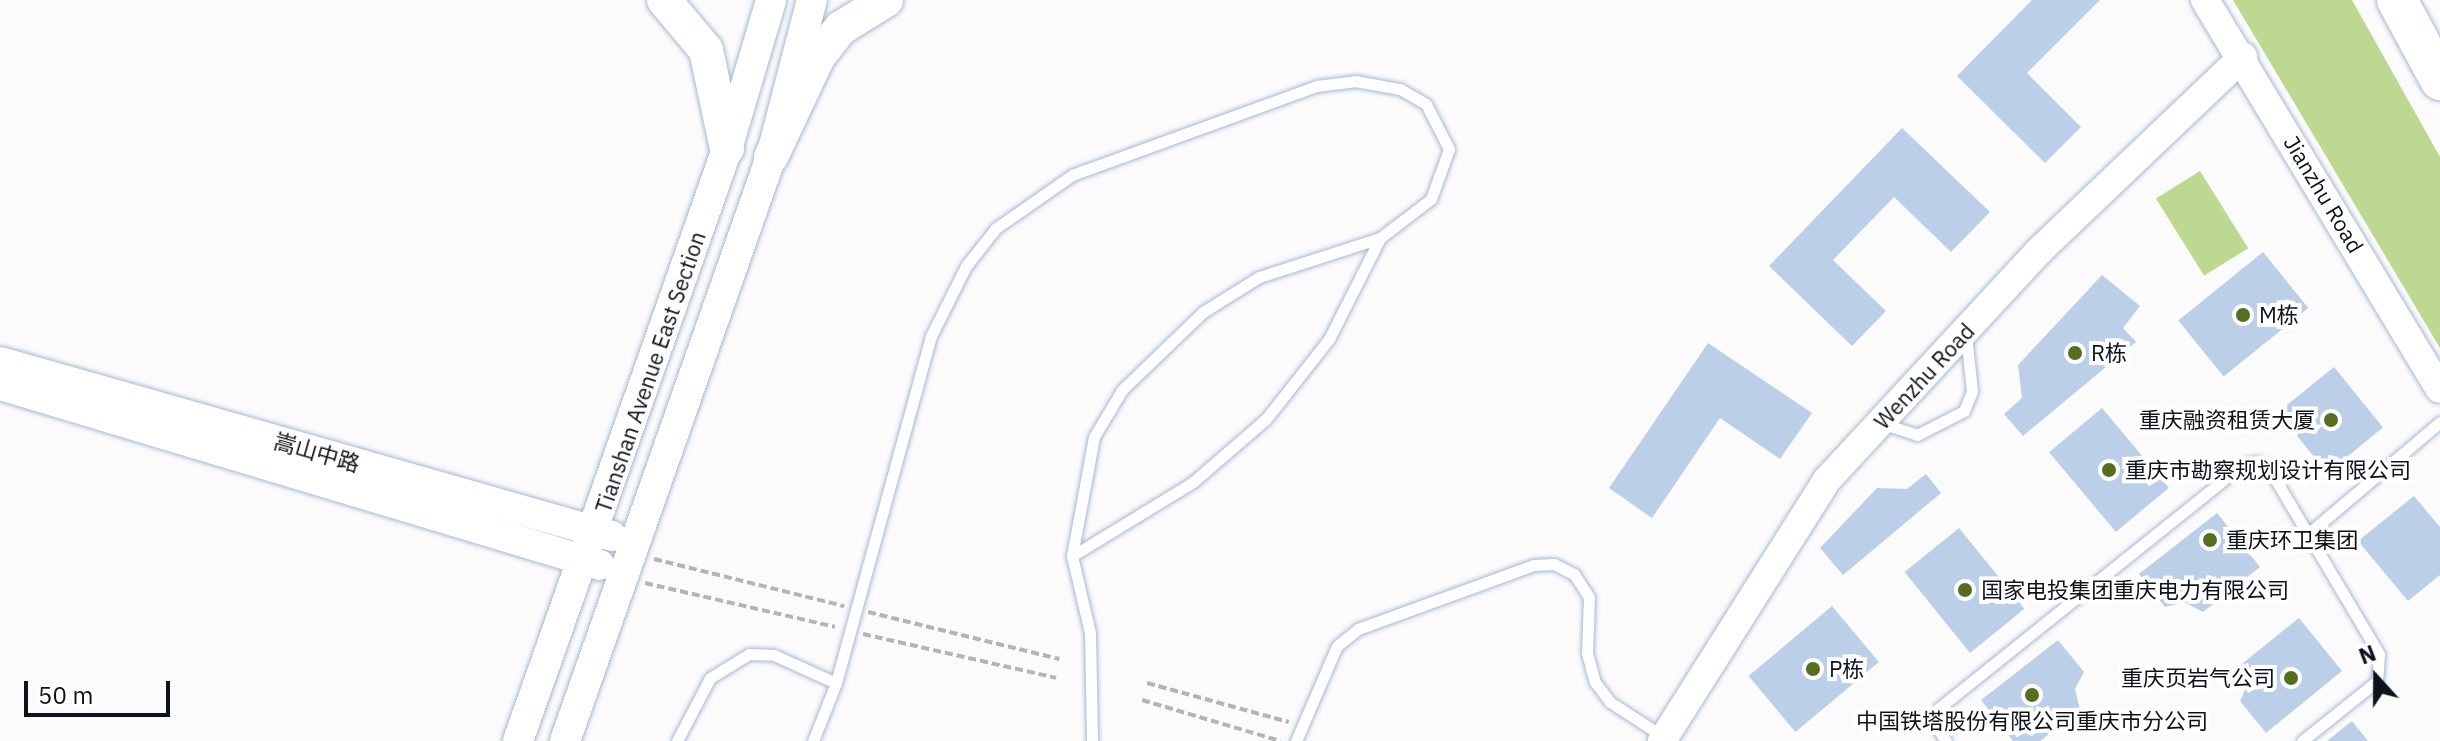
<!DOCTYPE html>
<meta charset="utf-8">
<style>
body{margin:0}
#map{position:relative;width:2440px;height:741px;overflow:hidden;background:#fbfbfb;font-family:"IBM Plex Sans","Noto Sans SC",sans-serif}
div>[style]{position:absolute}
.green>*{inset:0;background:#bdd991;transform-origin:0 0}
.building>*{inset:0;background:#bbcfe8;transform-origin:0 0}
.path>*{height:4px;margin-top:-2px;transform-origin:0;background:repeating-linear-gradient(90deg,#b2b4b6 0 8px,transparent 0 12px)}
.roads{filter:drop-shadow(0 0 2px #a5b9d1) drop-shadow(0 0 2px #a5b9d1)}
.service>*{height:11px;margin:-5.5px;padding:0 5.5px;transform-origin:5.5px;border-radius:5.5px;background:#fff}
.tertiary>*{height:28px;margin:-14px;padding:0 14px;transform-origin:14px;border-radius:14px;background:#fff}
.secondary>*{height:30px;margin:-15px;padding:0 15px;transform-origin:15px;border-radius:15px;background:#fff}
.primary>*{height:34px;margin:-17px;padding:0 17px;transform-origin:17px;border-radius:17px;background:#fff}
.motorway>*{height:40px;margin:-20px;padding:0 20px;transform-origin:20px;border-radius:20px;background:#fff}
.dots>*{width:22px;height:22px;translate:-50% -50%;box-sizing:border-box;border:4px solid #fff;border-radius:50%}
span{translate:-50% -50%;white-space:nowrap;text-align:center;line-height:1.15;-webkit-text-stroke:8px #fff;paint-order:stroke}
.street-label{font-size:22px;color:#0c131b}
.poi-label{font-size:22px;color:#0c131b}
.left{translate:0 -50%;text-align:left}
.right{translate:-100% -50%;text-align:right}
.north{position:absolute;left:2336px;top:637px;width:80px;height:80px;-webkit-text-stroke:6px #fff;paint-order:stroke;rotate:339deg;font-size:22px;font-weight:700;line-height:32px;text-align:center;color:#0c131b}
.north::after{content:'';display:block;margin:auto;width:28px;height:36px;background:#0c131b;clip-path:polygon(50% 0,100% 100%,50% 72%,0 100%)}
.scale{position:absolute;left:24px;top:681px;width:146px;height:36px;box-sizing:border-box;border:4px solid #0c131b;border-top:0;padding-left:10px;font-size:24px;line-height:28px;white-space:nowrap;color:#0c131b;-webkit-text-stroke:6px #fff;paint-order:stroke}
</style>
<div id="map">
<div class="green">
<i style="clip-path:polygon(2233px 0,2352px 0,2440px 157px,2440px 348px)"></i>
<i style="left:2200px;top:171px;width:91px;height:52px;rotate:58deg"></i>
</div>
<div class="building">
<i style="clip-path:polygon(2032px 0,2100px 0,2027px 73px,2081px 127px,2045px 163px,1957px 76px)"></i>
<i style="clip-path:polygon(1902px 128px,1990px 212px,1951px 252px,1894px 197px,1833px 260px,1886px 311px,1852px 346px,1769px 266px)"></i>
<i style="left:2263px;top:252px;width:72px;height:109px;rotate:51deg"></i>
<i style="clip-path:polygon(2102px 275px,2140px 306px,2123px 328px,2136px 342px,2023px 436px,2004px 414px,2022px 398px,2018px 365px)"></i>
<i style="clip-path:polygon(1708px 343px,1812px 413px,1780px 459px,1720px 418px,1652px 518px,1609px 488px)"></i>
<i style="left:2334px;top:367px;width:78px;height:72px;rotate:51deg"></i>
<i style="left:2102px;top:408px;width:104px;height:69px;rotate:50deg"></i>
<i style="clip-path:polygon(1926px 474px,1941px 493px,1843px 575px,1820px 548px,1877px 488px,1907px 489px)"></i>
<i style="clip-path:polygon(2414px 496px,2440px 527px,2440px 575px,2408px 601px,2358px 541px)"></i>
<i style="clip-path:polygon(2217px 513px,2260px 567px,2203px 612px,2184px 602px,2165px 607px,2139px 574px)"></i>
<i style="left:1959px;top:528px;width:104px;height:70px;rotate:51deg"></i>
<i style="left:1832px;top:606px;width:73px;height:109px;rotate:50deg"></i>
<i style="clip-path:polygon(2299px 618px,2342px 671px,2266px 733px,2240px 701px,2248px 683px,2243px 663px)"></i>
<i style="clip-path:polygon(2058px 640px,2084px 672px,2075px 689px,2080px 710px,2040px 741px,2013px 741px,1981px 700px)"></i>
<i style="clip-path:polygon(2352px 721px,2368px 741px,2327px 741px)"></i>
</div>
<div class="path">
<i style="left:654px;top:559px;width:196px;rotate:13.9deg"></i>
<i style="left:645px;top:583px;width:195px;rotate:13deg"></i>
<i style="left:868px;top:612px;width:197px;rotate:13.8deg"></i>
<i style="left:863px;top:634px;width:198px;rotate:12.8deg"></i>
<i style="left:1147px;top:683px;width:147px;rotate:15.4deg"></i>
<i style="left:1142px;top:700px;width:144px;rotate:16.5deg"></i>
</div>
<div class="roads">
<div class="service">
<i style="left:1881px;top:423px;width:38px;rotate:18deg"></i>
<i style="left:1917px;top:435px;width:53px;rotate:-27.1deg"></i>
<i style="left:1964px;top:411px;width:22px;rotate:-68deg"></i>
<i style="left:1972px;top:391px;width:56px;rotate:-96.1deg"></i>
<i style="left:2308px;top:534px;width:173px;rotate:-40.3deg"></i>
<i style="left:1072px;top:556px;width:142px;rotate:-31.4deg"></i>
<i style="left:1193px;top:482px;width:96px;rotate:-40.8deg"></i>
<i style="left:1266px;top:419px;width:102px;rotate:-51.8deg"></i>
<i style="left:1329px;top:339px;width:113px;rotate:-63.2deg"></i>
<i style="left:677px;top:741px;width:71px;rotate:-62.4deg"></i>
<i style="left:710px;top:678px;width:46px;rotate:-31.6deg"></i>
<i style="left:749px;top:654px;width:25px;rotate:2deg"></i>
<i style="left:774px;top:655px;width:68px;rotate:24.3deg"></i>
<i style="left:813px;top:741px;width:62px;rotate:-68.4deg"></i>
<i style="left:836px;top:683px;width:360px;rotate:-74.7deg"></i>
<i style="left:931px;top:336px;width:78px;rotate:-63.4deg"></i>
<i style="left:966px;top:266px;width:48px;rotate:-51.7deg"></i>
<i style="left:996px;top:228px;width:93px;rotate:-34.9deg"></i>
<i style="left:1072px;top:175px;width:260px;rotate:-20deg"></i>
<i style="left:1316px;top:86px;width:39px;rotate:-7deg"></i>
<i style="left:1355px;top:81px;width:46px;rotate:10.1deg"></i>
<i style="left:1400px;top:89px;width:30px;rotate:30deg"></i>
<i style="left:1426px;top:104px;width:51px;rotate:62.9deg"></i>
<i style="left:1449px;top:149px;width:53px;rotate:109.8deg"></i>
<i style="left:1431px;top:199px;width:64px;rotate:142.6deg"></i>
<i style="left:1380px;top:238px;width:127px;rotate:162.1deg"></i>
<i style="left:1259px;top:277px;width:66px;rotate:148deg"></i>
<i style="left:1203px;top:312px;width:112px;rotate:136.1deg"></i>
<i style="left:1122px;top:390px;width:55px;rotate:120.8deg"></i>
<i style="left:1094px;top:437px;width:121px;rotate:100.5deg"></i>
<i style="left:1072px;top:556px;width:79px;rotate:76.8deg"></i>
<i style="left:1090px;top:633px;width:108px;rotate:88.9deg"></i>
<i style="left:1296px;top:741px;width:103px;rotate:-66.7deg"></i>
<i style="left:1337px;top:646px;width:27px;rotate:-39deg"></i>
<i style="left:1358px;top:629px;width:187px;rotate:-20deg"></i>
<i style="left:1534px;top:565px;width:20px;rotate:-3deg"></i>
<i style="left:1554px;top:564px;width:22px;rotate:27deg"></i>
<i style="left:1574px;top:574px;width:27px;rotate:57deg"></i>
<i style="left:1589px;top:597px;width:56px;rotate:92deg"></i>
<i style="left:1587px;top:653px;width:30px;rotate:75deg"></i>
<i style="left:1595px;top:682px;width:25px;rotate:53deg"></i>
<i style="left:1610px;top:702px;width:64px;rotate:32.9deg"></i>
<i style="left:1946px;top:741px;width:18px;rotate:-124deg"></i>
<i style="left:1936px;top:726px;width:18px;rotate:-81deg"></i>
<i style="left:1939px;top:708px;width:391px;rotate:-38.7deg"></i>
<i style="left:2244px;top:464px;width:13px;rotate:-9deg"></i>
<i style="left:2257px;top:462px;width:12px;rotate:24deg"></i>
<i style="left:2268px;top:467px;width:217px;rotate:59.3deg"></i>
<i style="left:2379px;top:654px;width:27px;rotate:94deg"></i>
<i style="left:2377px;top:681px;width:96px;rotate:141.3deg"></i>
</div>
<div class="tertiary">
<i style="left:2205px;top:0;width:454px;rotate:58.9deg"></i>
<i style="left:1662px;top:741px;width:309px;rotate:-57.7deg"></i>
<i style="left:1827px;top:480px;width:312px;rotate:-47.2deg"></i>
<i style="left:2039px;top:251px;width:282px;rotate:-43.6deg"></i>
</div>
<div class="secondary">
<i style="left:0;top:362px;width:636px;rotate:15.87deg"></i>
<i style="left:0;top:385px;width:626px;rotate:16.7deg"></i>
<i style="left:518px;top:741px;width:628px;rotate:-70.55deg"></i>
<i style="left:727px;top:149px;width:155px;rotate:-73.5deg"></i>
<i style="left:565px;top:741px;width:619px;rotate:-70.57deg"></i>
<i style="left:771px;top:157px;width:162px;rotate:-75.4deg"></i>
</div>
<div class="primary">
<i style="left:664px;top:0;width:65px;rotate:50deg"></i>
<i style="left:706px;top:50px;width:101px;rotate:78deg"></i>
<i style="left:771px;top:157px;width:110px;rotate:-64.8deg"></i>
<i style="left:818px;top:57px;width:37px;rotate:-52deg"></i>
<i style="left:841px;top:28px;width:53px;rotate:-31.9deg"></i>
</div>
<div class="motorway">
<i style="left:2397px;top:0;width:91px;rotate:61.7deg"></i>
</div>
</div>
<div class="dots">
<i style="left:2243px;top:315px;background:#566e20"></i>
<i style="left:2075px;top:353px;background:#566e20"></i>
<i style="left:2331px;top:420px;background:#566e20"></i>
<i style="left:2109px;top:470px;background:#566e20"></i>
<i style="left:2210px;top:540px;background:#566e20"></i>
<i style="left:1965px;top:590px;background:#566e20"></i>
<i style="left:1813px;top:669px;background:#566e20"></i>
<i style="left:2291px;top:678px;background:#566e20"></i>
<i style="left:2032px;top:695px;background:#566e20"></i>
</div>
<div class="street-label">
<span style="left:2324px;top:194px;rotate:59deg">Jianzhu Road</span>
<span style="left:650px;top:372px;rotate:-71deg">Tianshan Avenue East Section</span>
<span style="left:1924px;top:376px;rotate:-47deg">Wenzhu Road</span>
<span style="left:317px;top:452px;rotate:16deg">嵩山中路</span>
</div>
<div class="poi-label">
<span class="left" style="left:2259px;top:315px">M栋</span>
<span class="left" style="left:2091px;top:353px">R栋</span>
<span class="right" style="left:2315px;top:420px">重庆融资租赁大厦</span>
<span class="left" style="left:2125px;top:470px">重庆市勘察规划设计有限公司</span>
<span class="left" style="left:2226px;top:540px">重庆环卫集团</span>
<span class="left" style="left:1981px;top:590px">国家电投集团重庆电力有限公司</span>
<span class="left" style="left:1829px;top:669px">P栋</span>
<span class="right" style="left:2275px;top:678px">重庆页岩气公司</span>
<span style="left:2032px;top:721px">中国铁塔股份有限公司重庆市分公司</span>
</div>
<div class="north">N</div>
<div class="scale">50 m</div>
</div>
